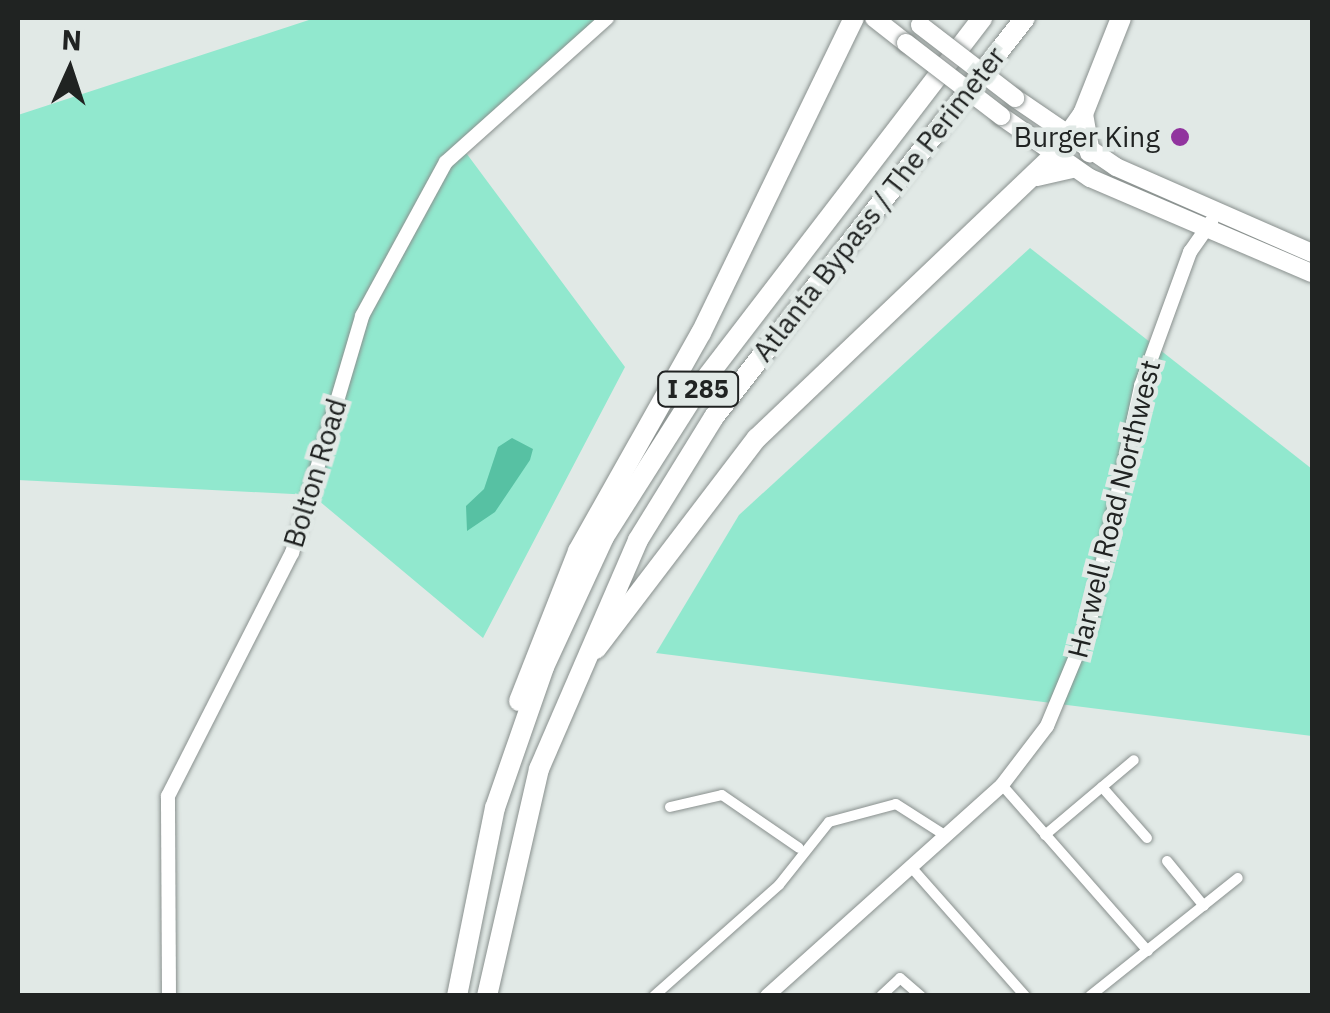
<!DOCTYPE html>
<style>
body{margin:0}
#map{position:relative;width:1330px;height:1013px;overflow:hidden;background:#e1e9e6;font-family:"IBM Plex Sans",sans-serif}
div>[style]{position:absolute}
.green>*{inset:0;background:#91e8ce}
.water>*{inset:0;background:#57c1a3}
.roads{filter:drop-shadow(0 0 2px #89908e) drop-shadow(0 0 2px #89908e)}
.minor>*{height:10px;margin:-5px;padding:0 5px;transform-origin:5px;border-radius:5px;background:#fff}
.tertiary>*{height:14px;margin:-7px;padding:0 7px;transform-origin:7px;border-radius:7px;background:#fff}
.primary>*{height:18px;margin:-9px;padding:0 9px;transform-origin:9px;border-radius:9px;background:#fff}
.motorway>*{height:20px;margin:-10px;padding:0 10px;transform-origin:10px;border-radius:10px;background:#fff}
.bridges{filter:drop-shadow(0 0 2px #89908e) drop-shadow(0 0 2px #89908e)}
.primary-bridge>*{height:18px;margin:-9px;padding:0 9px;transform-origin:9px;border-radius:9px;background:#fff}
.dots>*{width:28px;height:28px;translate:-50% -50%;box-sizing:border-box;border:5px solid #e1e9e6;border-radius:50%}
span{translate:-50% -50%;white-space:nowrap;text-align:center;line-height:1.15;-webkit-text-stroke:9px #e1e9e6;paint-order:stroke}
.shield-label span{padding:2px 8px;background:#e1e9e6;border:2px solid;border-radius:8px;-webkit-text-stroke-width:0}
.shield-label{font-size:25px;color:#202322;font-weight:700}
.poi-label{font-size:28px;color:#202322}
.right{translate:-100% -50%;text-align:right}
.street-label{font-size:28px;color:#202322}
.frame{position:absolute;inset:0;border:20px solid #202322;pointer-events:none}
.north{position:absolute;left:20px;top:20px;width:100px;height:100px;-webkit-text-stroke:8px #e1e9e6;paint-order:stroke;rotate:3deg;font-size:28px;font-weight:700;line-height:40px;text-align:center;color:#202322}
.north::after{content:'';display:block;margin:auto;width:35px;height:45px;background:#202322;clip-path:polygon(50% 0,100% 100%,50% 72%,0 100%)}
</style>
<div id="map">
<div class="green">
<i style="clip-path:polygon(315px 18px,600px 18px,458px 142px,625px 367px,483px 638px,312px 495px,18px 480px,18px 115px)"></i>
<i style="clip-path:polygon(1030px 248px,1312px 469px,1312px 736px,656px 653px,739px 515px)"></i>
</div>
<div class="water">
<i style="clip-path:polygon(512px 438px,533px 449px,530px 460px,495px 512px,467px 531px,466px 506px,484px 489px,498px 447px)"></i>
</div>
<div class="roads">
<div class="minor">
<i style="left:1002px;top:785px;width:221px;rotate:48.7deg"></i>
<i style="left:1102px;top:787px;width:68px;rotate:48.6deg"></i>
<i style="left:670px;top:807px;width:53px;rotate:-13deg"></i>
<i style="left:722px;top:795px;width:93px;rotate:34.5deg"></i>
<i style="left:1045px;top:835px;width:116px;rotate:-40.1deg"></i>
<i style="left:1167px;top:861px;width:58px;rotate:50.6deg"></i>
<i style="left:911px;top:867px;width:172px;rotate:48.5deg"></i>
<i style="left:654px;top:996px;width:167px;rotate:-41.6deg"></i>
<i style="left:779px;top:885px;width:80px;rotate:-51.6deg"></i>
<i style="left:829px;top:822px;width:69px;rotate:-15deg"></i>
<i style="left:896px;top:804px;width:59px;rotate:32.6deg"></i>
<i style="left:881px;top:996px;width:26px;rotate:-43deg"></i>
<i style="left:900px;top:978px;width:28px;rotate:41deg"></i>
<i style="left:1090px;top:996px;width:189px;rotate:-38.6deg"></i>
</div>
<div class="tertiary">
<i style="left:169px;top:996px;width:200px;rotate:-90.3deg"></i>
<i style="left:168px;top:796px;width:273px;rotate:-63deg"></i>
<i style="left:292px;top:553px;width:247px;rotate:-73.5deg"></i>
<i style="left:362px;top:316px;width:175px;rotate:-61.4deg"></i>
<i style="left:446px;top:162px;width:216px;rotate:-41.8deg"></i>
<i style="left:767px;top:996px;width:316px;rotate:-41.9deg"></i>
<i style="left:1002px;top:785px;width:74px;rotate:-52.7deg"></i>
<i style="left:1047px;top:726px;width:109px;rotate:-67.4deg"></i>
<i style="left:1089px;top:625px;width:245px;rotate:-77.7deg"></i>
<i style="left:1141px;top:386px;width:143px;rotate:-69.9deg"></i>
<i style="left:1190px;top:252px;width:37px;rotate:-55deg"></i>
</div>
<div class="primary">
<i style="left:874px;top:18px;width:41px;rotate:38deg"></i>
<i style="left:1015px;top:98px;width:122px;rotate:34.3deg"></i>
<i style="left:1116px;top:167px;width:214px;rotate:23.7deg"></i>
<i style="left:1001px;top:116px;width:108px;rotate:34.9deg"></i>
<i style="left:1090px;top:178px;width:241px;rotate:23.2deg"></i>
</div>
<div class="motorway">
<i style="left:1083px;top:114px;width:39px;rotate:80deg"></i>
<i style="left:1037px;top:176px;width:36px;rotate:-13deg"></i>
<i style="left:596px;top:649px;width:265px;rotate:-52.7deg"></i>
<i style="left:757px;top:438px;width:409px;rotate:-43.6deg"></i>
<i style="left:1053px;top:156px;width:52px;rotate:-54.5deg"></i>
<i style="left:1083px;top:114px;width:103px;rotate:-68.4deg"></i>
<i style="left:519px;top:701px;width:161px;rotate:-68.5deg"></i>
<i style="left:578px;top:551px;width:250px;rotate:-60.6deg"></i>
<i style="left:701px;top:333px;width:350px;rotate:-64.1deg"></i>
<i style="left:457px;top:996px;width:192px;rotate:-78.6deg"></i>
<i style="left:495px;top:808px;width:149px;rotate:-70.8deg"></i>
<i style="left:544px;top:667px;width:143px;rotate:-65.2deg"></i>
<i style="left:604px;top:537px;width:179px;rotate:-57.6deg"></i>
<i style="left:700px;top:386px;width:464px;rotate:-52.5deg"></i>
<i style="left:487px;top:996px;width:233px;rotate:-77.1deg"></i>
<i style="left:539px;top:769px;width:249px;rotate:-66.6deg"></i>
<i style="left:638px;top:540px;width:145px;rotate:-58.3deg"></i>
<i style="left:714px;top:417px;width:506px;rotate:-52.07deg"></i>
</div>
</div>
<div class="bridges">
<div class="primary-bridge">
<i style="left:920px;top:25px;width:120px;rotate:37.5deg"></i>
<i style="left:906px;top:43px;width:120px;rotate:37.5deg"></i>
</div>
</div>
<div class="dots">
<i style="left:1180px;top:137px;background:#91349e"></i>
</div>
<div class="shield-label">
<span style="left:698px;top:389px">I 285</span>
</div>
<div class="poi-label">
<span class="right" style="left:1160px;top:137px">Burger King</span>
</div>
<div class="street-label">
<span style="left:879px;top:204px;rotate:-52deg">Atlanta Bypass / The Perimeter</span>
<span style="left:315px;top:473px;rotate:-73deg">Bolton Road</span>
<span style="left:1114px;top:509px;rotate:-76deg">Harwell Road Northwest</span>
</div>
<div class="frame"></div>
<div class="north">N</div>
</div>
